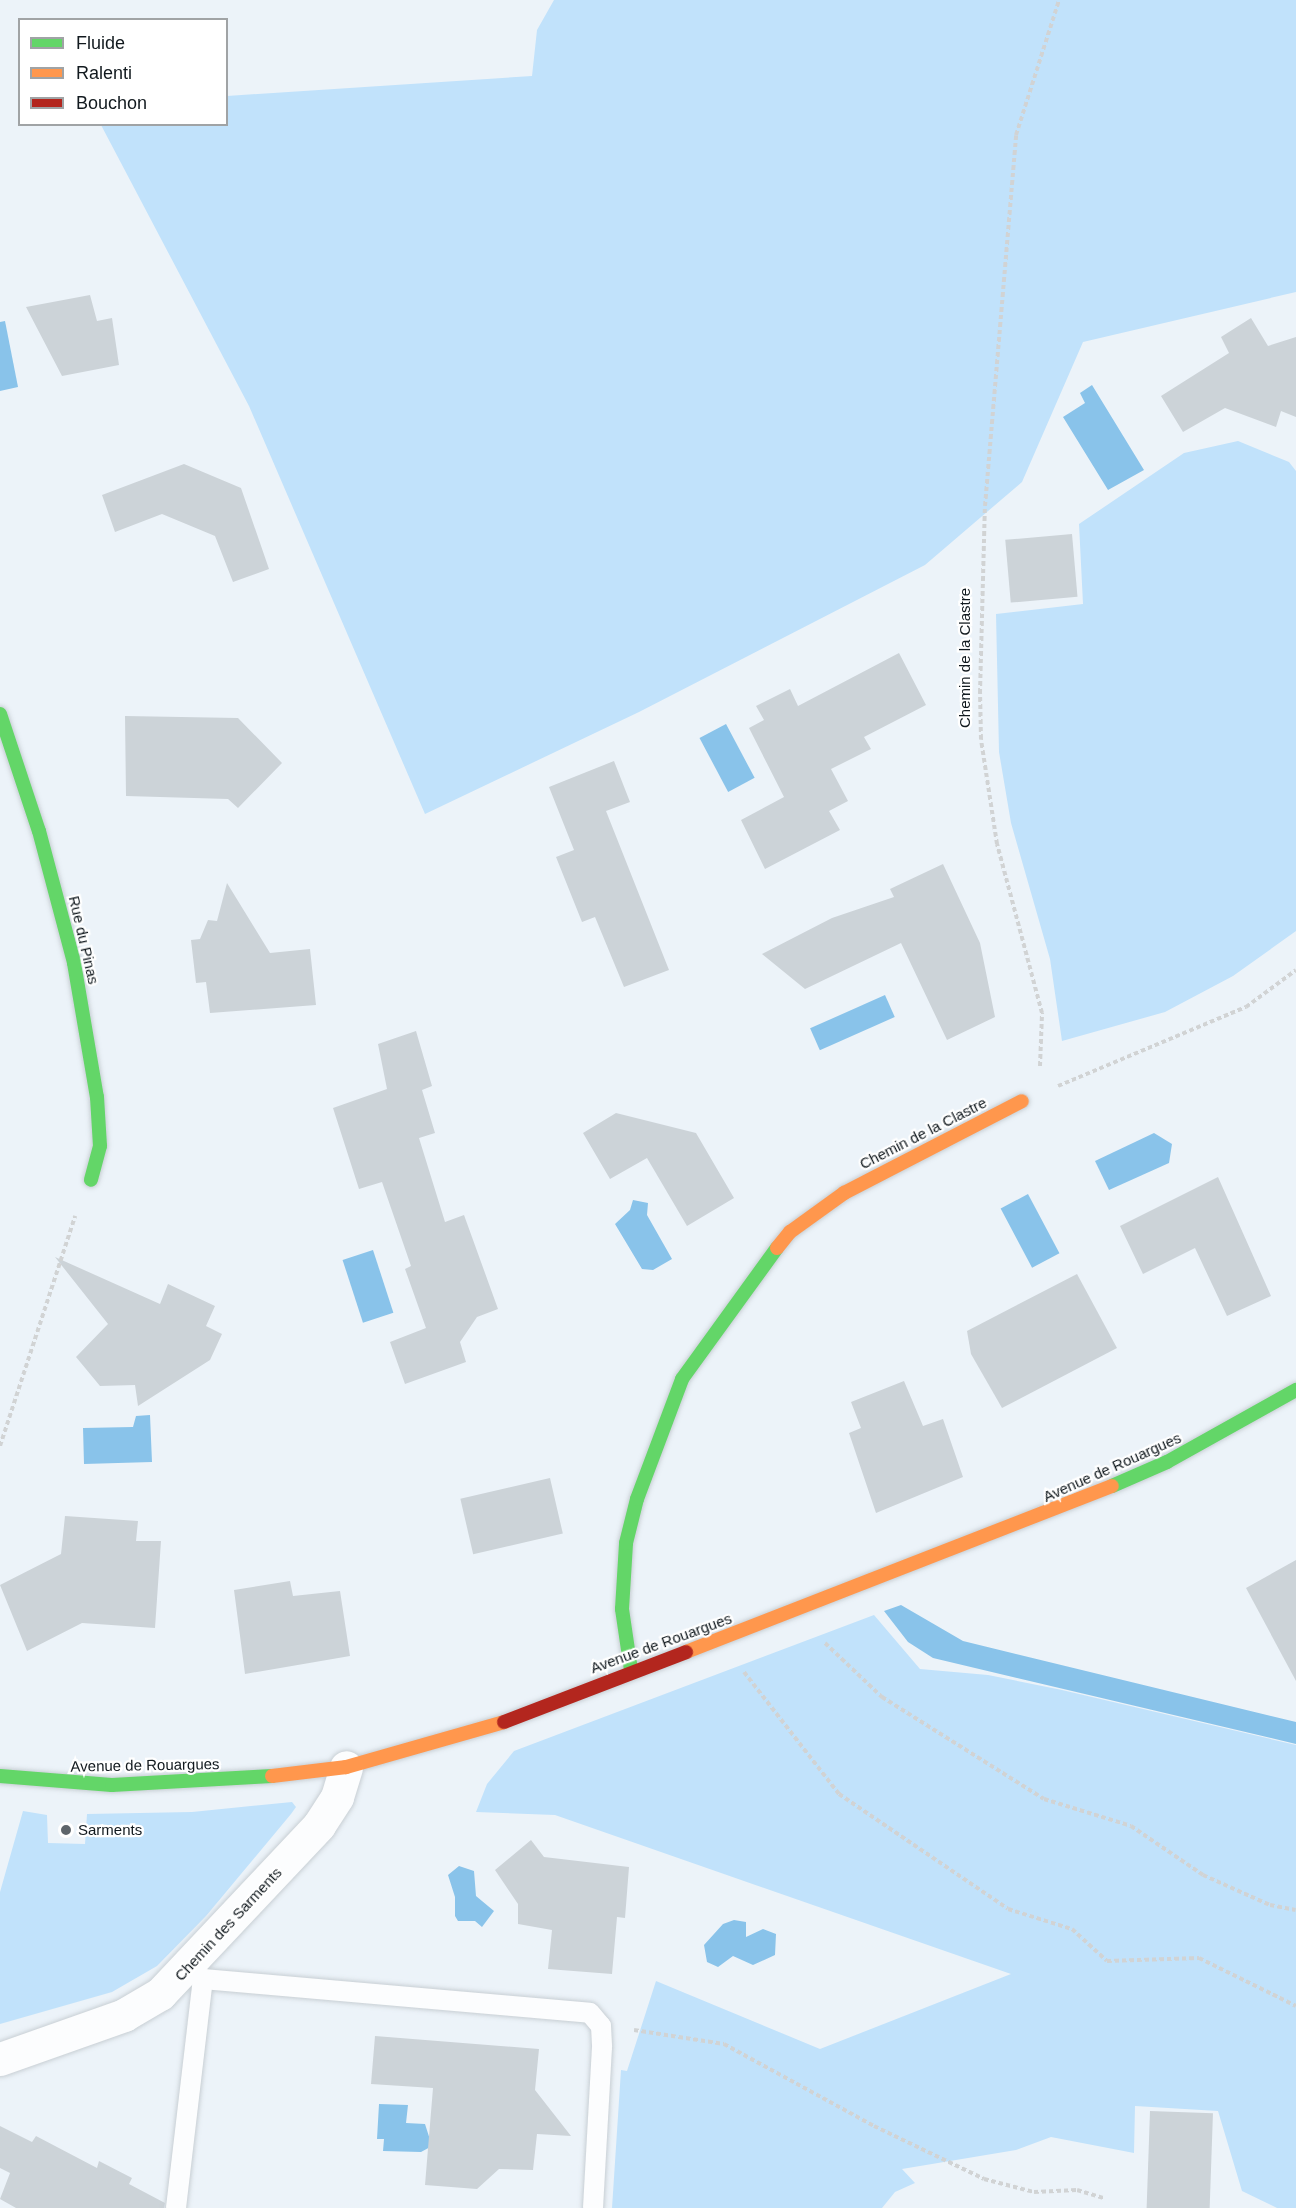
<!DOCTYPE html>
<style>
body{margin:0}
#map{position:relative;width:1296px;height:2208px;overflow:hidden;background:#ecf3f9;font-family:Helvetica,sans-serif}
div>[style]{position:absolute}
.green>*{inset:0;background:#c1e2fb}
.water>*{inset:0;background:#89c3ea;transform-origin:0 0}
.building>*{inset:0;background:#ccd3d8;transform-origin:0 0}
.path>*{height:4px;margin-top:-2px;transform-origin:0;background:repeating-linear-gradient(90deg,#d1d3d4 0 4.5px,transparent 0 7.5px)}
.roads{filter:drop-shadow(0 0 2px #c8cfd4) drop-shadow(0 0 2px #c8cfd4)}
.lane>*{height:20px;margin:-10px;padding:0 10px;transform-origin:10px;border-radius:10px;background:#fcfdfe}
.street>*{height:33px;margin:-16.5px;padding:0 16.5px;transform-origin:16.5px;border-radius:16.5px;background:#fcfdfe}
.fast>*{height:14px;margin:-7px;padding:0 7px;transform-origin:7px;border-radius:7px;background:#63d668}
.slow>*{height:14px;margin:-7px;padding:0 7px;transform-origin:7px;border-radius:7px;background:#ff974d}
.jam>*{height:14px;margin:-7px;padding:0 7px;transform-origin:7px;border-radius:7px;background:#b3261e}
.dots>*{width:16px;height:16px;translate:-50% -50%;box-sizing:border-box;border:3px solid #fff;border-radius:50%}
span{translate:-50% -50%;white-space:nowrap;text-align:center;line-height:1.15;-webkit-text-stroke:4.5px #fff;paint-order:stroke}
.street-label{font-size:15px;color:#11191e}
.poi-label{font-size:15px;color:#11191e}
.left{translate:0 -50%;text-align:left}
.legend{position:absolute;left:18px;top:18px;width:210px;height:108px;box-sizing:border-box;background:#fff;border:2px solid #a0a3a5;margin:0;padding:8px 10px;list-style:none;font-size:18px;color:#11191e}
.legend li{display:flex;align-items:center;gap:12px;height:30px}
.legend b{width:30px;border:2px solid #a0a3a5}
</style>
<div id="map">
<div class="green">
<i style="clip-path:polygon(554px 0,1296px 0,1296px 292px,1083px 342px,1022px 482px,925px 565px,639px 712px,425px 814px,249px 406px,101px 125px,226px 124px,227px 96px,532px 76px,537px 30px)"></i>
<i style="clip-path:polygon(1238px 441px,1289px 462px,1296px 471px,1296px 931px,1233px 976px,1165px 1012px,1062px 1041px,1050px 959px,1011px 823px,999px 752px,996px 614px,1083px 604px,1079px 524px,1184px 453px)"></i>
<i style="clip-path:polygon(874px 1615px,920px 1669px,988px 1675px,1062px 1690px,1296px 1745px,1296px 2208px,1277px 2208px,1242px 2191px,1218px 2111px,1135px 2106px,1134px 2153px,1051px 2137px,1016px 2150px,902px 2169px,915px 2183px,895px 2192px,882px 2208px,612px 2208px,621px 2070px,627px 2071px,656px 1981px,820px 2049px,1011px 1974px,555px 1815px,476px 1812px,487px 1784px,514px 1751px)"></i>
<i style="clip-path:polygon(292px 1802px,296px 1807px,291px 1814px,206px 1916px,157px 1966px,112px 1992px,0 2024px,0 1892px,23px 1811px,47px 1815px,48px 1843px,85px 1844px,87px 1814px,192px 1812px)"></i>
</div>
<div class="water">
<i style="clip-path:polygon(5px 321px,18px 387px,0 391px,0 322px)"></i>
<i style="clip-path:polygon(1092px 385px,1144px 470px,1108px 490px,1063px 417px,1085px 403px,1080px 393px)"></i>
<i style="left:726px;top:724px;width:61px;height:30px;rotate:62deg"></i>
<i style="left:885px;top:995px;width:24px;height:82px;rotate:66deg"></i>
<i style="clip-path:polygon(1154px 1133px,1172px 1144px,1169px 1163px,1109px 1190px,1095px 1161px)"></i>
<i style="left:1028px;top:1194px;width:67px;height:31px;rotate:62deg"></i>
<i style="clip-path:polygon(633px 1200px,648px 1203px,647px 1215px,672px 1259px,653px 1270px,642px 1269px,615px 1224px,630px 1210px)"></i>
<i style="left:373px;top:1250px;width:66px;height:32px;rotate:72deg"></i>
<i style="clip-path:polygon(150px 1415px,152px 1462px,84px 1464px,83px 1428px,133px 1427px,136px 1416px)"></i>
<i style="clip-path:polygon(901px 1605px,963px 1641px,1296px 1722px,1296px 1744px,933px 1658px,908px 1642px,884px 1611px)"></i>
<i style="clip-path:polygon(459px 1866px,474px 1871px,476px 1896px,494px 1911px,482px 1927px,475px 1921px,458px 1921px,455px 1916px,455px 1897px,448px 1875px)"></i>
<i style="clip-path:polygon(734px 1920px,746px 1922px,746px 1937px,763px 1929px,776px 1934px,775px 1955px,753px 1965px,733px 1956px,718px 1967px,707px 1962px,704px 1945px,723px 1924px)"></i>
<i style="clip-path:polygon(379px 2104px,408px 2105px,406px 2123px,425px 2124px,432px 2146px,421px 2152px,383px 2151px,384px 2139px,377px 2139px)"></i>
</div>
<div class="building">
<i style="clip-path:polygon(90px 295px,97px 321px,112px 318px,119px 365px,62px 376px,26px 307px)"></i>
<i style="clip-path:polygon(1251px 318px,1268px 346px,1296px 337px,1296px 417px,1281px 411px,1276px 427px,1225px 408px,1183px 432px,1161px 396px,1229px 353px,1221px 337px)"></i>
<i style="clip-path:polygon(184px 464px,241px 488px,269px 569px,233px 582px,215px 536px,162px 514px,115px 532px,102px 495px)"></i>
<i style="left:1072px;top:534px;width:63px;height:67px;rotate:85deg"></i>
<i style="clip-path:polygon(899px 653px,926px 705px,864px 737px,871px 749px,831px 769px,848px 801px,829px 811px,840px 830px,765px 869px,741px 820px,784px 797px,749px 728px,764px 720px,756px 706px,790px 689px,798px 706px)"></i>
<i style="clip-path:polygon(125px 716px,238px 718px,282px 763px,238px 808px,228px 799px,126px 796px)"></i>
<i style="clip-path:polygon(614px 761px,630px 802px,606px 811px,669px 970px,624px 987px,595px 917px,582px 922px,556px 857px,574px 850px,549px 787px)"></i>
<i style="clip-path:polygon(943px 864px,980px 943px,995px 1017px,947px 1040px,901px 943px,805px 989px,762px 954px,832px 918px,894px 897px,890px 889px)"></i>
<i style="clip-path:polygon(227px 883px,270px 953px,310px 949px,316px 1005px,210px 1013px,206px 982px,196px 983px,191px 940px,200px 939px,208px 920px,217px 921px)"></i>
<i style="clip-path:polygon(416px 1031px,432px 1086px,422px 1090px,435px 1133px,419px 1138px,445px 1222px,464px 1215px,498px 1309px,477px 1317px,460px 1342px,466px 1362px,405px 1384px,390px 1342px,426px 1328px,405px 1269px,411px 1266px,382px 1182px,359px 1189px,333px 1108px,387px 1089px,378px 1044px)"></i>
<i style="clip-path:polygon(616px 1113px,696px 1133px,734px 1198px,687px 1226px,647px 1158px,610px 1179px,583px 1133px)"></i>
<i style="clip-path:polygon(1218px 1177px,1271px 1296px,1227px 1316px,1195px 1248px,1143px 1274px,1120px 1226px)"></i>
<i style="clip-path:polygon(55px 1257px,160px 1304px,168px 1284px,215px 1306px,206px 1326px,222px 1334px,210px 1360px,138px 1406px,135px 1385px,100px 1386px,76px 1357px,108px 1324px)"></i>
<i style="clip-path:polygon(1077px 1274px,1117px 1348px,1002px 1408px,971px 1354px,967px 1331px)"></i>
<i style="clip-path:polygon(904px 1381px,923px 1426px,943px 1419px,963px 1477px,876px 1513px,849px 1433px,861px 1428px,851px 1402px)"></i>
<i style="left:550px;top:1478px;width:57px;height:92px;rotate:77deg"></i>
<i style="clip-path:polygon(65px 1516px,138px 1521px,136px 1541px,161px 1541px,155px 1628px,82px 1623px,27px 1651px,0 1585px,61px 1554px)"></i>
<i style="clip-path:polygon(1296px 1560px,1296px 1681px,1246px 1588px)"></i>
<i style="clip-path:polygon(290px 1581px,293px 1596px,340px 1591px,350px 1656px,245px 1674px,234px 1590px)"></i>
<i style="clip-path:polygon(531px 1840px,544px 1857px,629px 1867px,625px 1918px,617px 1917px,612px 1974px,548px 1969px,552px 1930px,518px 1924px,518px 1904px,495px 1870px)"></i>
<i style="clip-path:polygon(375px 2036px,539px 2049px,535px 2090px,571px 2136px,537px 2134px,533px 2170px,499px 2169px,477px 2189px,425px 2185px,433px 2088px,371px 2084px)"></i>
<i style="left:1150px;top:2111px;width:63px;height:97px;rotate:2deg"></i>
<i style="clip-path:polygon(0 2126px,32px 2142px,36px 2136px,97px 2168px,99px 2161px,132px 2178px,129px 2184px,165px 2203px,164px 2208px,16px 2208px,0 2199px,10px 2173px,0 2168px)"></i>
</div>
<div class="path">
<i style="left:1040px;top:1066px;width:53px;rotate:-87.8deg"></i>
<i style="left:1042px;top:1013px;width:175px;rotate:-104.9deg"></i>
<i style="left:997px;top:844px;width:106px;rotate:-98.7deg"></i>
<i style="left:981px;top:739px;width:46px;rotate:-91.2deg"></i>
<i style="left:980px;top:693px;width:187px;rotate:-88.5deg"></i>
<i style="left:985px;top:506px;width:372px;rotate:-85.2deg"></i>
<i style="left:1016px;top:135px;width:142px;rotate:-72.3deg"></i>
<i style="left:1058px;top:1086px;width:204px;rotate:-22.8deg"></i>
<i style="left:1246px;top:1007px;width:62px;rotate:-36.5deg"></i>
<i style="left:0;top:1446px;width:242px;rotate:-71.9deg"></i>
<i style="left:825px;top:1643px;width:79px;rotate:43.5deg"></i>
<i style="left:882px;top:1697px;width:191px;rotate:32.2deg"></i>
<i style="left:1044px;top:1799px;width:91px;rotate:17.2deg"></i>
<i style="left:1131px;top:1826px;width:87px;rotate:34.2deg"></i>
<i style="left:1203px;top:1875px;width:73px;rotate:24.1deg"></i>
<i style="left:1270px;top:1905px;width:26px;rotate:11deg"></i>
<i style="left:744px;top:1672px;width:155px;rotate:52.1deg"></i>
<i style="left:839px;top:1794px;width:204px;rotate:34.2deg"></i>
<i style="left:1008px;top:1909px;width:67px;rotate:17.4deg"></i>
<i style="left:1072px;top:1929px;width:47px;rotate:42.4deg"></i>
<i style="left:1107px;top:1961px;width:92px;rotate:-1.9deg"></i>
<i style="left:1199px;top:1958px;width:108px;rotate:26.3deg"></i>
<i style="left:634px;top:2030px;width:91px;rotate:8.8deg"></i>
<i style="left:724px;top:2044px;width:171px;rotate:28.7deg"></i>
<i style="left:874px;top:2126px;width:122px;rotate:25.7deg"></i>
<i style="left:984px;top:2179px;width:52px;rotate:14.6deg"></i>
<i style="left:1034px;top:2192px;width:43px;rotate:-2.7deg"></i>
<i style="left:1077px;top:2190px;width:28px;rotate:17deg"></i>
</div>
<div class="roads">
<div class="lane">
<i style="left:188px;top:1970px;width:17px;rotate:31deg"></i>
<i style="left:203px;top:1979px;width:388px;rotate:5deg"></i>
<i style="left:590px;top:2013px;width:17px;rotate:50deg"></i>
<i style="left:601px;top:2026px;width:21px;rotate:87deg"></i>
<i style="left:602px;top:2047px;width:161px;rotate:93.2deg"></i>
<i style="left:176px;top:2208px;width:231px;rotate:-83.3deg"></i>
</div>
<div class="street">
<i style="left:0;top:2059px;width:132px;rotate:-19.5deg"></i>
<i style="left:124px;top:2015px;width:42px;rotate:-30.3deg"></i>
<i style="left:160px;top:1994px;width:232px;rotate:-46.7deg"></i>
<i style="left:319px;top:1825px;width:33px;rotate:-57deg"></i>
<i style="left:337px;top:1797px;width:31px;rotate:-73deg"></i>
</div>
<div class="fast">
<i style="left:0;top:714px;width:123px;rotate:71.6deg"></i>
<i style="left:39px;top:831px;width:137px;rotate:75.1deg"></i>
<i style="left:74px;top:963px;width:136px;rotate:80.3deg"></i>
<i style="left:97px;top:1097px;width:49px;rotate:86.5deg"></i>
<i style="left:100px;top:1146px;width:35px;rotate:105deg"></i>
<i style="left:1112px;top:1486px;width:60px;rotate:-23.6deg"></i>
<i style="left:1167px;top:1462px;width:148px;rotate:-29.2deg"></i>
<i style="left:631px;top:1670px;width:62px;rotate:-98.4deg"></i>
<i style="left:622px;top:1609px;width:66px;rotate:-86.5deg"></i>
<i style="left:626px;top:1543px;width:45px;rotate:-76deg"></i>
<i style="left:637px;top:1499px;width:128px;rotate:-69.4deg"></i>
<i style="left:682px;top:1379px;width:162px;rotate:-54.1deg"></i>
<i style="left:0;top:1776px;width:112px;rotate:4.6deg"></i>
<i style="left:112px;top:1785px;width:160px;rotate:-3.2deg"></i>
</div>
<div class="slow">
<i style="left:777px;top:1248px;width:21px;rotate:-51deg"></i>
<i style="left:790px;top:1232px;width:67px;rotate:-35.8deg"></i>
<i style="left:844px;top:1193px;width:200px;rotate:-27.3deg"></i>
<i style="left:686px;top:1652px;width:457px;rotate:-21.3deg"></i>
<i style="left:272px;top:1776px;width:75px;rotate:-6.9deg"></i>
<i style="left:346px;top:1767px;width:164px;rotate:-15.9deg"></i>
</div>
<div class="jam">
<i style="left:504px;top:1722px;width:195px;rotate:-21deg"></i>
</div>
</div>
<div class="dots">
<i style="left:66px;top:1830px;background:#5e656b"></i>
</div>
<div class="street-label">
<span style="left:965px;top:658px;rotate:-90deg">Chemin de la Clastre</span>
<span style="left:84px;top:940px;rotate:77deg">Rue du Pinas</span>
<span style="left:923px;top:1133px;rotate:-27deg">Chemin de la Clastre</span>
<span style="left:1112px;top:1467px;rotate:-24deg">Avenue de Rouargues</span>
<span style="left:661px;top:1643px;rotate:-20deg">Avenue de Rouargues</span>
<span style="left:145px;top:1765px;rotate:-1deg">Avenue de Rouargues</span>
<span style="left:228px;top:1924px;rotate:-47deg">Chemin des Sarments</span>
</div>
<div class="poi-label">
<span class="left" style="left:78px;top:1830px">Sarments</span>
</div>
<ul class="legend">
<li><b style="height:8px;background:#63d668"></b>Fluide</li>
<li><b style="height:8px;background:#ff974d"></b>Ralenti</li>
<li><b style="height:8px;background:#b3261e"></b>Bouchon</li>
</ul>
</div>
